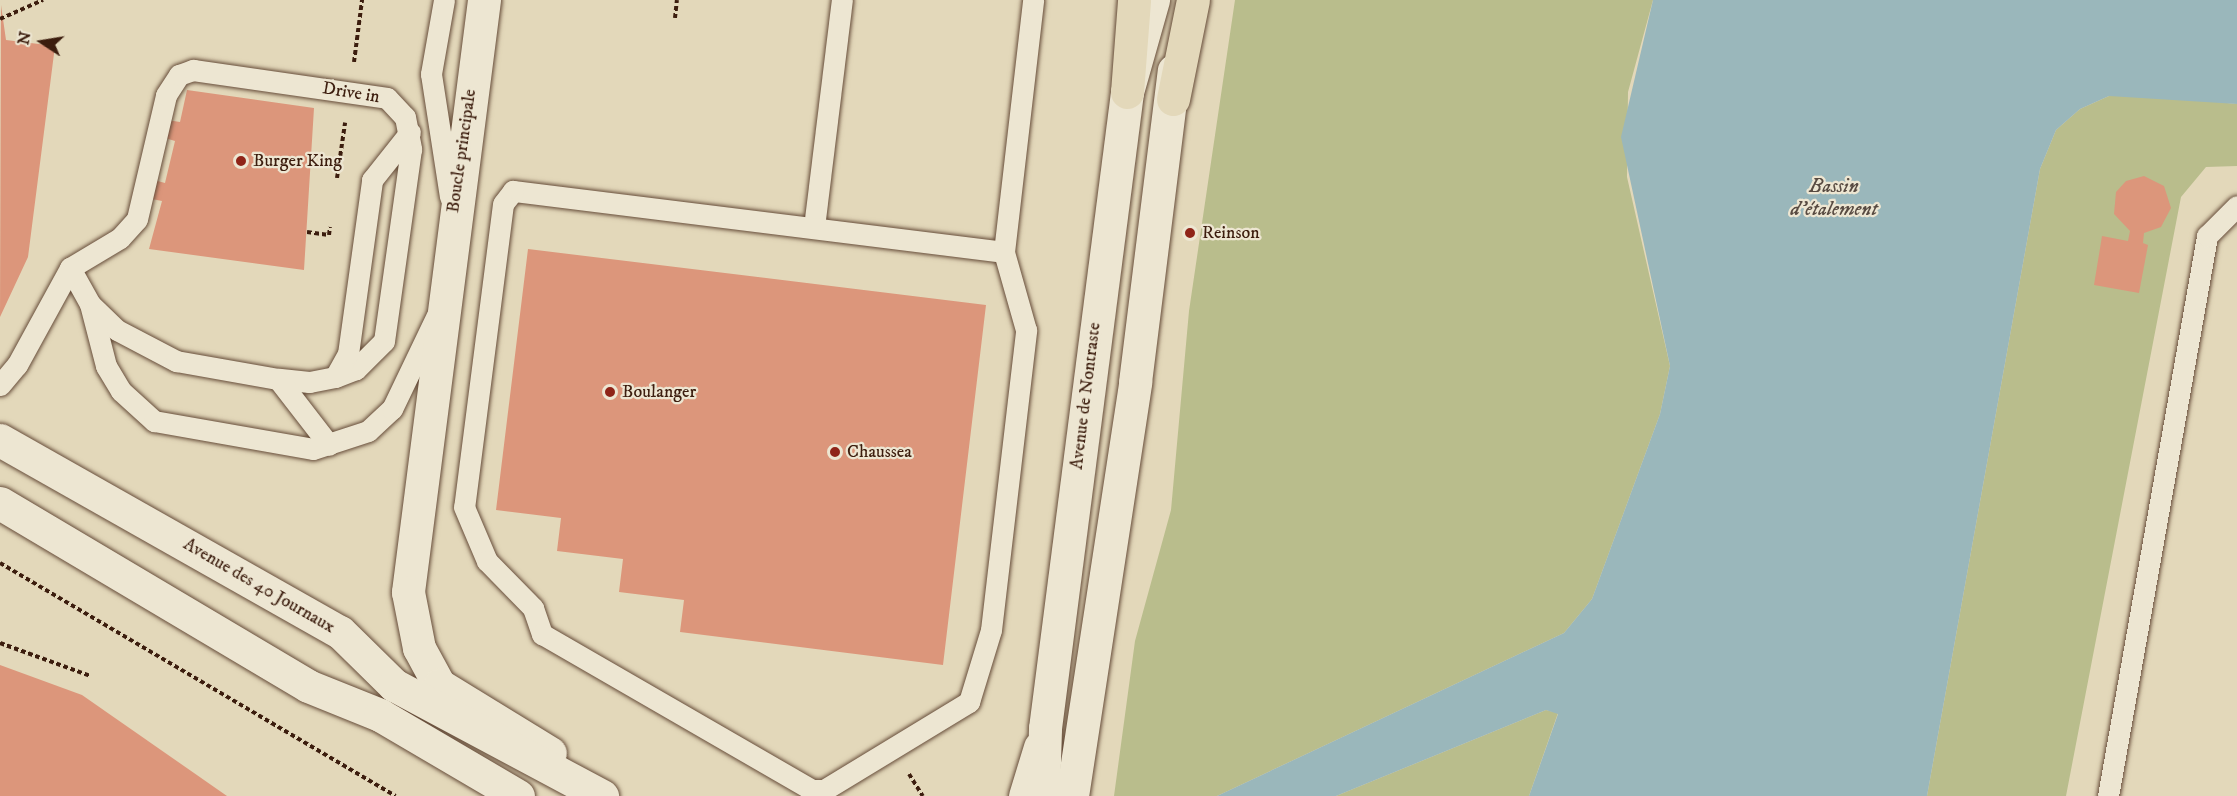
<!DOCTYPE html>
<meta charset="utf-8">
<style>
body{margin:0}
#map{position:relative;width:2237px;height:796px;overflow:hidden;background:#e3d8ba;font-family:"IM FELL DW Pica",serif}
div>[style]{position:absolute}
.green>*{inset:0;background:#b9bd8c}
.water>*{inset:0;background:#9ab7bb}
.building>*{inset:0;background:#dc967b}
.path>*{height:4px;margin-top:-2px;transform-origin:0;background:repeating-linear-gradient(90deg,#3c1d0e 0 4.5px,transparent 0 7.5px)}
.roads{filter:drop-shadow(0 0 2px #664c39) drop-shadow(0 0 2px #664c39)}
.service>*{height:21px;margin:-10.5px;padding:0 10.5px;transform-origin:10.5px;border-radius:10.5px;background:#ede6d2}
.minor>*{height:33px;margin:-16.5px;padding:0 16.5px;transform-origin:16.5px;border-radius:16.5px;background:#ede6d2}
.tertiary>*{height:33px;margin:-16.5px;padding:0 16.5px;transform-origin:16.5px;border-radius:16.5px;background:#ede6d2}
.trunk>*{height:33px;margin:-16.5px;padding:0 16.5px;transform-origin:16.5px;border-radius:16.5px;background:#e3d8ba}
.dots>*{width:16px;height:16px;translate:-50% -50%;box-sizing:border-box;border:3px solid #ede6d2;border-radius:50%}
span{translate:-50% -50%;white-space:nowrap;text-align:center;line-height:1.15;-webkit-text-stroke:4.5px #ede6d2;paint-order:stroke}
.street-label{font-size:18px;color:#3c1d0e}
.poi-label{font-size:18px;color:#3c1d0e}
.left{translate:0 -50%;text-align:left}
.water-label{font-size:20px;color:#584b42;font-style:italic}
.north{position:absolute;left:12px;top:12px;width:60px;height:60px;-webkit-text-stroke:4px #ede6d2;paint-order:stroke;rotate:282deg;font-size:16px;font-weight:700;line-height:24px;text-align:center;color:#3c1d0e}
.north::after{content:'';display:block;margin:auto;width:21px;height:27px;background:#3c1d0e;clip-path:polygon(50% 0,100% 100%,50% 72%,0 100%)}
</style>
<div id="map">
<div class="green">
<i style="clip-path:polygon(1235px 0,1653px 0,1628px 92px,1627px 177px,1670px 366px,1660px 414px,1592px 599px,1564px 633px,1217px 796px,1114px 796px,1135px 641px,1171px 510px,1189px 311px)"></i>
<i style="clip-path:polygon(2137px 94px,2237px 104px,2237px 166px,2206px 167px,2181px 197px,2066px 796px,1927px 796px,2040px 169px,2056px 130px,2080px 109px,2109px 96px)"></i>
<i style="clip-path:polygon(1546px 710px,1558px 713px,1529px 796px,1336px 796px)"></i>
</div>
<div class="water">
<i style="clip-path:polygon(1653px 0,2237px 0,2237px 104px,2109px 96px,2080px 109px,2056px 130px,2040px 169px,1927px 796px,1529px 796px,1558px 714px,1546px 710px,1336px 796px,1217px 796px,1564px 633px,1592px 599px,1660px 414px,1670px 366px,1621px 137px)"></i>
</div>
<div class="building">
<i style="clip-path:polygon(1px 5px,6px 40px,55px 46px,28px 257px,0 317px)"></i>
<i style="clip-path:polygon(187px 90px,314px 108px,304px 270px,149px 249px,162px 201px,152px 199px,154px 180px,165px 183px,175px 141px,165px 138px,167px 120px,180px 122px)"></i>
<i style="clip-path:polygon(2144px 176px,2164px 186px,2171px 208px,2161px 227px,2144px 233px,2143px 243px,2148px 245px,2139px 293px,2094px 285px,2102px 236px,2128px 241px,2130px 231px,2114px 214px,2116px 192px,2126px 181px)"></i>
<i style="clip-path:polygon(528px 249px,986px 305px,943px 665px,680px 632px,684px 600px,619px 592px,623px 559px,557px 551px,561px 518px,496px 510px)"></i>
<i style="clip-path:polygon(0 665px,82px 695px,227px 796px,0 796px)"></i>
</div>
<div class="path">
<i style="left:675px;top:18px;width:18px;rotate:-84deg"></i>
<i style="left:0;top:19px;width:47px;rotate:-23.8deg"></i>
<i style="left:354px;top:62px;width:63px;rotate:-82.6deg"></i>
<i style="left:337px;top:178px;width:56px;rotate:-81.7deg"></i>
<i style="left:307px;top:232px;width:22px;rotate:8deg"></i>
<i style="left:329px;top:235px;width:8px;rotate:-83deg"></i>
<i style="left:0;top:563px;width:459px;rotate:30.5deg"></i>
<i style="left:0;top:643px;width:96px;rotate:20.1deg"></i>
<i style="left:909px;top:774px;width:26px;rotate:58deg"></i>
</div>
<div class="roads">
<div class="service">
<i style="left:444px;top:0;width:75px;rotate:100deg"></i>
<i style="left:431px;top:74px;width:124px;rotate:81.2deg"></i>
<i style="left:814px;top:227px;width:229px;rotate:-83deg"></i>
<i style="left:1004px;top:252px;width:495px;rotate:-172.9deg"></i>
<i style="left:513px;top:191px;width:16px;rotate:128deg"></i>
<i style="left:503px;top:204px;width:305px;rotate:97.3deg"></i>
<i style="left:464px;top:507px;width:59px;rotate:66.9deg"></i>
<i style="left:487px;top:561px;width:66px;rotate:45.6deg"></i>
<i style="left:533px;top:608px;width:28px;rotate:71deg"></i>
<i style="left:542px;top:634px;width:312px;rotate:30deg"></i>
<i style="left:812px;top:790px;width:12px"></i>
<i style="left:824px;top:790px;width:170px;rotate:-31.3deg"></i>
<i style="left:969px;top:702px;width:75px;rotate:-73deg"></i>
<i style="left:991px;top:630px;width:302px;rotate:-83.3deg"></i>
<i style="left:1026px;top:330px;width:81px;rotate:-105.8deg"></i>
<i style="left:1004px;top:252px;width:254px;rotate:-83.4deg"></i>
<i style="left:70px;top:268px;width:58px;rotate:-31deg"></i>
<i style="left:120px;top:238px;width:25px;rotate:-48deg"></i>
<i style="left:137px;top:219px;width:127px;rotate:-76.8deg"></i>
<i style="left:166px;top:95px;width:24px;rotate:-57deg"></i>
<i style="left:179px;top:75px;width:15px;rotate:-20deg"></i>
<i style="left:193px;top:70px;width:196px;rotate:8.2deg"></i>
<i style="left:387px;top:98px;width:26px;rotate:47deg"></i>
<i style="left:405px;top:117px;width:33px;rotate:79deg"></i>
<i style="left:411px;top:149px;width:194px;rotate:98deg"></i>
<i style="left:384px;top:341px;width:40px;rotate:135deg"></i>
<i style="left:356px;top:369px;width:22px;rotate:159deg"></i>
<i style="left:335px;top:377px;width:26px;rotate:169deg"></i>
<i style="left:309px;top:382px;width:31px;rotate:-174deg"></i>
<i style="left:70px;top:268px;width:41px;rotate:60.9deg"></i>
<i style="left:90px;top:304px;width:64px;rotate:75.5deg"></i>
<i style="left:106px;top:366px;width:29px;rotate:59deg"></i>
<i style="left:121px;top:391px;width:45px;rotate:42.3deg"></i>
<i style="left:154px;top:421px;width:161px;rotate:10deg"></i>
<i style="left:313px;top:449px;width:58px;rotate:-18.1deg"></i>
<i style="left:368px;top:431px;width:33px;rotate:-43deg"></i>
<i style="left:392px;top:409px;width:102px;rotate:-64.4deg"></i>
<i style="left:91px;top:305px;width:36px;rotate:44deg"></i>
<i style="left:117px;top:330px;width:67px;rotate:27.7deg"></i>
<i style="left:176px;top:361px;width:104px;rotate:10deg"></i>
<i style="left:278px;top:379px;width:83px;rotate:52.3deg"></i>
<i style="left:335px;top:377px;width:26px;rotate:-61deg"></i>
<i style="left:348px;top:354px;width:176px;rotate:-82.1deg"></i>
<i style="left:372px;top:180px;width:61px;rotate:-51.6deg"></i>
<i style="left:0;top:385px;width:26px;rotate:-50deg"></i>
<i style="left:17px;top:365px;width:111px;rotate:-61.3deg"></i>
<i style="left:2108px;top:796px;width:569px;rotate:-79.97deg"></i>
<i style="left:2207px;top:236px;width:42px;rotate:-45deg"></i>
</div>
<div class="minor">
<i style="left:484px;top:0;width:597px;rotate:97.32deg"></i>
<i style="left:408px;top:592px;width:57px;rotate:78.9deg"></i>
<i style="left:419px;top:648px;width:42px;rotate:61.6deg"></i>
<i style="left:439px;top:685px;width:130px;rotate:31.5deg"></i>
<i style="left:1025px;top:796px;width:51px;rotate:-73deg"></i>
</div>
<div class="tertiary">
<i style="left:0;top:440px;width:390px;rotate:29.5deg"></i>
<i style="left:340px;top:632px;width:76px;rotate:44.5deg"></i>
<i style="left:394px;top:685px;width:236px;rotate:28.1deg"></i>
<i style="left:0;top:503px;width:358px;rotate:30.7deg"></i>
<i style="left:308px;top:686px;width:78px;rotate:21.9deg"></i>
<i style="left:380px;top:715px;width:160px;rotate:30.4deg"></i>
<i style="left:1043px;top:796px;width:68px;rotate:-88.3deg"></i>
<i style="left:1045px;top:728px;width:641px;rotate:-82.65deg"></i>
<i style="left:1127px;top:92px;width:96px;rotate:-74.2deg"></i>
<i style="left:1072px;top:796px;width:419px;rotate:-81.3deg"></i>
<i style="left:1135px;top:382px;width:314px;rotate:-82.9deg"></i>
</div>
<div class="trunk">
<i style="left:1127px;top:92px;width:92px;rotate:-85.6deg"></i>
<i style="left:1173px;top:99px;width:101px;rotate:-78.6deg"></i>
</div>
</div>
<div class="dots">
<i style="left:241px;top:161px;background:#8f2418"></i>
<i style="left:1190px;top:233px;background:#8f2418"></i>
<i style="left:610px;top:392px;background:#8f2418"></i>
<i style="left:835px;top:452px;background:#8f2418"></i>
</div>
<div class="street-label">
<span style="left:351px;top:93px;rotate:9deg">Drive in</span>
<span style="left:462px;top:151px;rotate:-82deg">Boucle principale</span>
<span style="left:1086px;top:396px;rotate:-83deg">Avenue de Nontraste</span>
<span style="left:259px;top:586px;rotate:30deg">Avenue des 40 Journaux</span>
</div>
<div class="poi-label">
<span class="left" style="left:253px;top:161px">Burger King</span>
<span class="left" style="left:1202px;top:233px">Reinson</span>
<span class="left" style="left:622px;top:392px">Boulanger</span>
<span class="left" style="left:847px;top:452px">Chaussea</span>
</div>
<div class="water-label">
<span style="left:1834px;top:198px">Bassin<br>d'étalement</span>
</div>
<div class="north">N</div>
</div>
